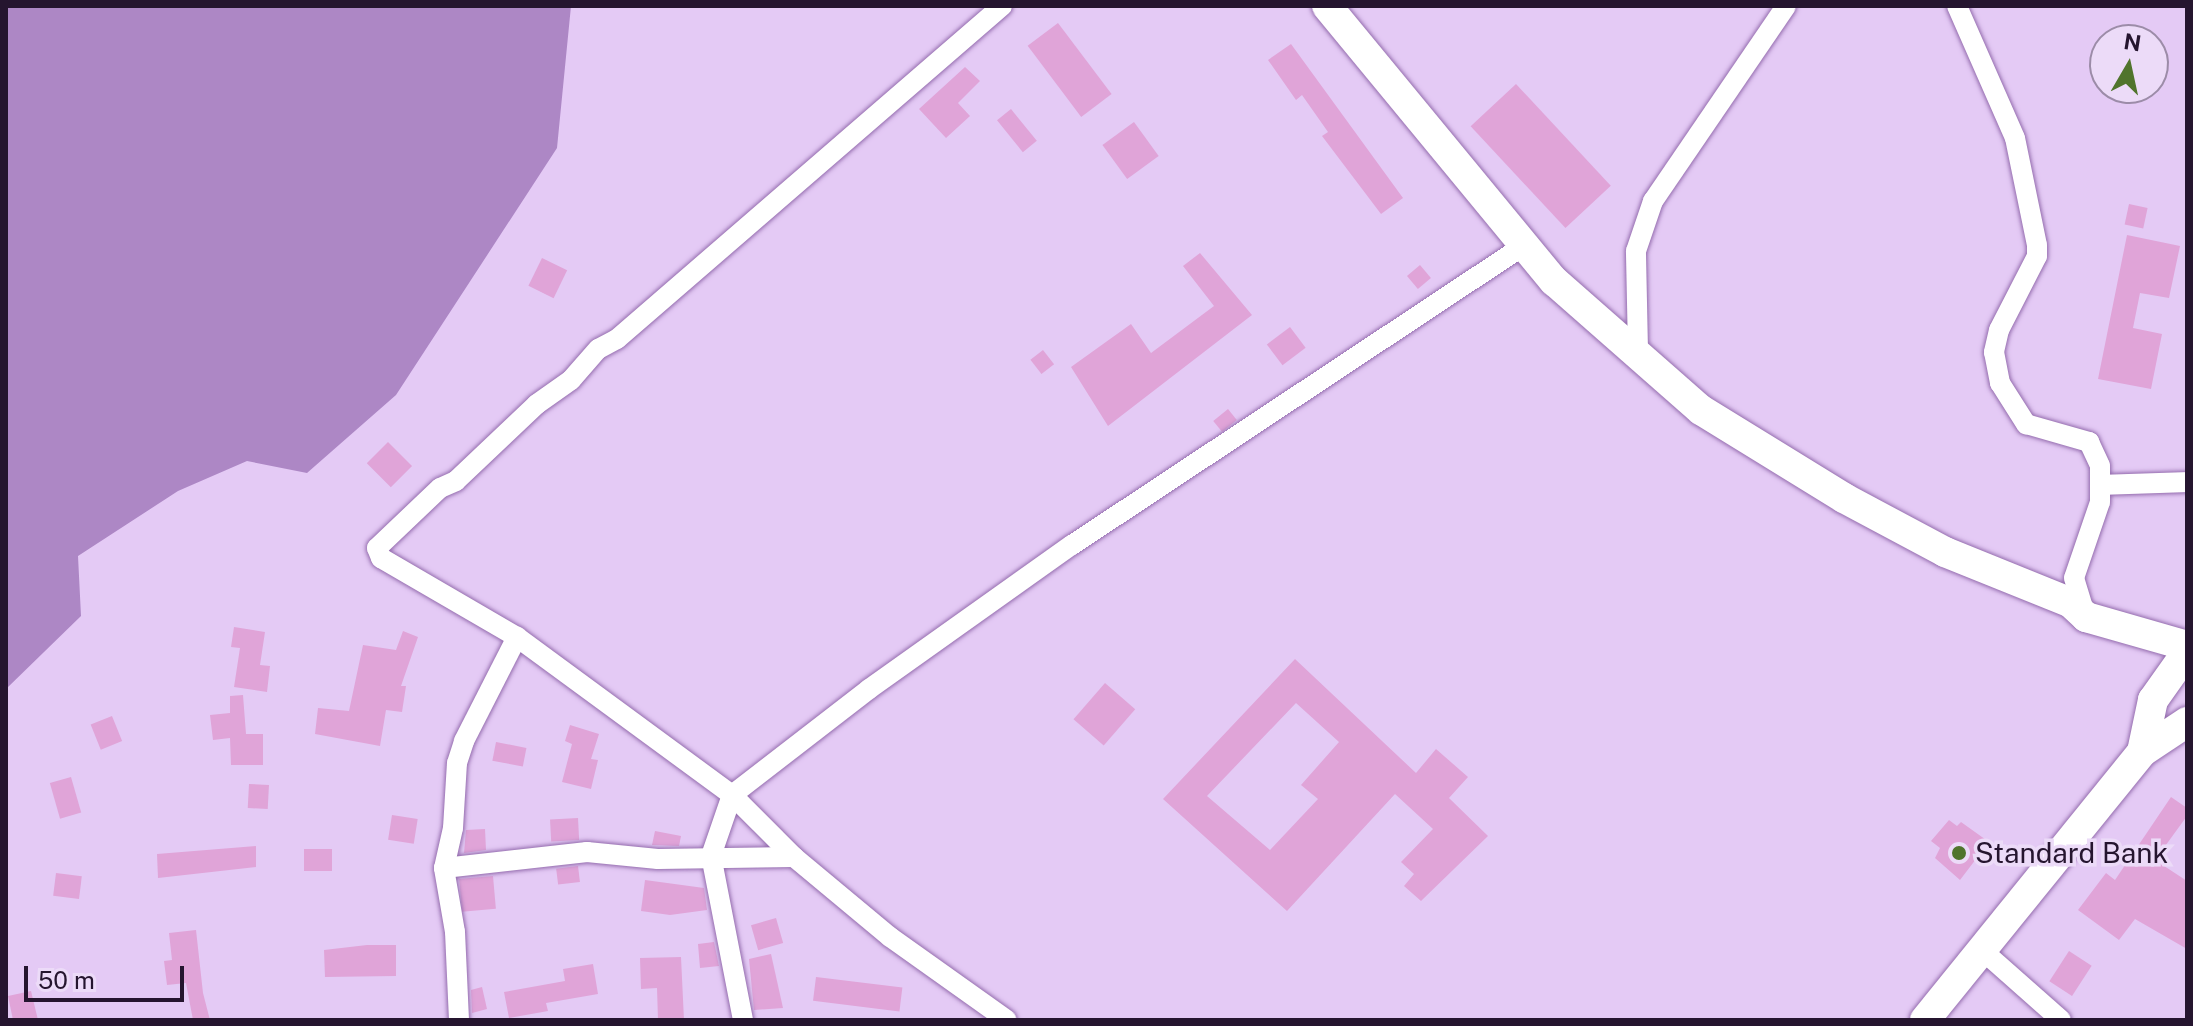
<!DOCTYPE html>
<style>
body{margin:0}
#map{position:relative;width:2193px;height:1026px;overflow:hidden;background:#e4caf5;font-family:"Public Sans",sans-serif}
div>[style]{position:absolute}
.water>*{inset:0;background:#ad87c5}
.building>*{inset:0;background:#e0a4d8;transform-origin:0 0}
.roads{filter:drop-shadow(0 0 2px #946cae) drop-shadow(0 0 2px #946cae)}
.street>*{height:20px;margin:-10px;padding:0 10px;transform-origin:10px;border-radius:10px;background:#fff}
.secondary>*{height:30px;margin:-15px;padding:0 15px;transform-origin:15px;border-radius:15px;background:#fff}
.dots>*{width:22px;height:22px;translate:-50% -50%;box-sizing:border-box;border:4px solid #ecdbf8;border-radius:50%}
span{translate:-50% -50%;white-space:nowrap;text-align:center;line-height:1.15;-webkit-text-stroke:7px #ecdbf8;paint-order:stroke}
.poi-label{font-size:28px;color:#25152f}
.left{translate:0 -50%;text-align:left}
.frame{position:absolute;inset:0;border:8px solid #25152f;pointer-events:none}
.north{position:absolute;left:2089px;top:24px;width:80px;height:80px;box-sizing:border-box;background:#ecdbf8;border:2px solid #9c8ca8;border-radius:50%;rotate:9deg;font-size:22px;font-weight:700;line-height:32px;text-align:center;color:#25152f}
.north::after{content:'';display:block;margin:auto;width:28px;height:36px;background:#50742c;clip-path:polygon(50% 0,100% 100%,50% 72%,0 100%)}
.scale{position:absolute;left:24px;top:966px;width:160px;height:36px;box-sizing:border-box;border:4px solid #25152f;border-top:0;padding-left:10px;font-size:24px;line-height:28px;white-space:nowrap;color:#25152f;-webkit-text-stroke:6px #ecdbf8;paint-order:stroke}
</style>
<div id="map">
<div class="water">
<i style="clip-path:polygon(6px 6px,571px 6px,557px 148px,396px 395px,307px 473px,247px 461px,178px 491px,78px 556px,81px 616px,6px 689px)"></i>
</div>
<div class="building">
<i style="left:1058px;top:23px;width:89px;height:38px;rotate:53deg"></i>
<i style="clip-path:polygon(1291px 44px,1403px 198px,1381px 214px,1322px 136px,1328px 132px,1302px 95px,1296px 100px,1268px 60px)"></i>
<i style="clip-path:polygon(965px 67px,980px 81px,958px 103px,970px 116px,946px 138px,919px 109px)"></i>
<i style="left:1516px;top:84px;width:139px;height:62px;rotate:47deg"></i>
<i style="left:1011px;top:109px;width:41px;height:18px;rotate:51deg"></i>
<i style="left:1134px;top:122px;width:42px;height:39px;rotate:54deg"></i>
<i style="left:2129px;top:204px;width:19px;height:21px;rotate:12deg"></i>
<i style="clip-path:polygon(2127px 235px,2180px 246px,2169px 298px,2140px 293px,2133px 328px,2162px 334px,2151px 389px,2098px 379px)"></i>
<i style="clip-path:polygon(1200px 253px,1252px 315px,1108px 426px,1071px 367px,1131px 324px,1151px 353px,1214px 306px,1183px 266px)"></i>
<i style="left:542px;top:258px;width:28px;height:31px;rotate:26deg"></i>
<i style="left:1420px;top:265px;width:17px;height:17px;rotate:50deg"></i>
<i style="left:1290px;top:327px;width:26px;height:29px;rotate:53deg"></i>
<i style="left:1043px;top:350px;width:18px;height:16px;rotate:52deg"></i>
<i style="left:1228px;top:409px;width:14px;height:19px;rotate:51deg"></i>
<i style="left:388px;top:442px;width:34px;height:30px;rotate:45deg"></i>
<i style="clip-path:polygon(234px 627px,265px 632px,260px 665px,270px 666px,267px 692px,234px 687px,240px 648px,231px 647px)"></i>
<i style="clip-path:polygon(403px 631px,418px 637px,401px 686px,406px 686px,402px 712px,386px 710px,380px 746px,315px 734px,318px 708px,349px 711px,363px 645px,396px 650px)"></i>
<i style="clip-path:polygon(evenodd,1295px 659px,1416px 773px,1436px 749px,1468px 777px,1449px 798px,1488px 836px,1421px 901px,1404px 886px,1414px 874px,1401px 862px,1433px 829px,1395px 794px,1287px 911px,1163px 799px,1295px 659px,1296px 703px,1339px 742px,1301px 785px,1318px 799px,1270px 850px,1207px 796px,1296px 703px)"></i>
<i style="left:1105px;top:683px;width:40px;height:48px;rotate:41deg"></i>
<i style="clip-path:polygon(243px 695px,246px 734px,263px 734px,263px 765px,231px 765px,230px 738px,213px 740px,210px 715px,230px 713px,230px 696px)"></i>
<i style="left:112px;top:716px;width:27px;height:23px;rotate:68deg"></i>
<i style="clip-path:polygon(570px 725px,599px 734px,591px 759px,598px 760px,591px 789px,562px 782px,572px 744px,565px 741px)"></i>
<i style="left:496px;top:742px;width:31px;height:19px;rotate:11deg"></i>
<i style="left:71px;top:777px;width:37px;height:22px;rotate:74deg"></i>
<i style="left:249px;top:784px;width:20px;height:24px;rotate:3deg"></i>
<i style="clip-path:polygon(2171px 797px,2187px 808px,2187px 816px,2155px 860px,2187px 881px,2187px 949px,2135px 919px,2119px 940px,2078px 910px,2106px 873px,2115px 880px)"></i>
<i style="left:392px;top:815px;width:26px;height:25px;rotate:9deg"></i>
<i style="left:578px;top:818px;width:22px;height:28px;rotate:87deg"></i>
<i style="clip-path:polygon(1949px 820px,1957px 826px,1961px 822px,1989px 842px,1960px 880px,1935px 858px,1940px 848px,1931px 841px)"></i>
<i style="clip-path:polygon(485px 829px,486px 850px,464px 853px,466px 830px)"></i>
<i style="clip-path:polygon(655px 831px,681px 836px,679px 846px,652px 845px)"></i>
<i style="clip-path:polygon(256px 846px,256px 867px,158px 878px,157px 854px)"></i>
<i style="left:304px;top:849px;width:28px;height:22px"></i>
<i style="left:578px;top:866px;width:16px;height:22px;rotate:83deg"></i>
<i style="left:56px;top:873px;width:26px;height:23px;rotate:7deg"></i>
<i style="left:493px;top:876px;width:33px;height:34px;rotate:85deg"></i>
<i style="clip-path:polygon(645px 880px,704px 888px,707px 910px,670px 915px,641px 911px)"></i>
<i style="left:776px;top:918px;width:26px;height:26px;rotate:74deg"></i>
<i style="clip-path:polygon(196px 930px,203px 993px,210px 1020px,193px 1020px,186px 983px,167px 985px,164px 961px,172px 960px,169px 933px)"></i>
<i style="clip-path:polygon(714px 942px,719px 966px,700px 968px,698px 944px)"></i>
<i style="clip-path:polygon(367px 945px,396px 945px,396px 976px,325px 977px,324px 950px)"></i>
<i style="left:2069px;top:951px;width:27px;height:36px;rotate:33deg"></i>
<i style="clip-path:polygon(771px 954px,783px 1008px,754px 1010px,749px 959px)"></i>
<i style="clip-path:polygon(681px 957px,684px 1020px,658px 1020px,657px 988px,641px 989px,640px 958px)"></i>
<i style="clip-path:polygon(593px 964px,598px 994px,546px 1003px,548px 1011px,509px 1018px,504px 992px,565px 981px,563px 969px)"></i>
<i style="left:816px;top:977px;width:87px;height:24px;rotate:7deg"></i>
<i style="clip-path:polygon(482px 987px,487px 1009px,472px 1013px,471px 990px)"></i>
<i style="clip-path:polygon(31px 991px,38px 1020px,13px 1020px,8px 996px)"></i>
</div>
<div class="roads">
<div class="street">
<i style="left:1002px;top:6px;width:509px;rotate:139.14deg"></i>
<i style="left:617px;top:339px;width:21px;rotate:152deg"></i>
<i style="left:598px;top:349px;width:41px;rotate:131.1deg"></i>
<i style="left:571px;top:380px;width:42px;rotate:144.8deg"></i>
<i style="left:537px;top:404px;width:112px;rotate:136.5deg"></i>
<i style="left:456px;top:481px;width:17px;rotate:156deg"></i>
<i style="left:440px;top:488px;width:87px;rotate:136.4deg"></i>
<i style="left:377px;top:548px;width:11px;rotate:68deg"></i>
<i style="left:381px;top:558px;width:157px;rotate:30.2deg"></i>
<i style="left:517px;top:637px;width:267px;rotate:36.3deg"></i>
<i style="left:732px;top:795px;width:88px;rotate:45deg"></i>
<i style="left:794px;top:857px;width:125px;rotate:39.8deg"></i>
<i style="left:890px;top:937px;width:143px;rotate:35.4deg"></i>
<i style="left:1957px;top:6px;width:144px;rotate:66.3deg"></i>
<i style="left:2015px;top:138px;width:109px;rotate:78.4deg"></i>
<i style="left:2037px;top:245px;width:11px;rotate:90deg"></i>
<i style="left:2037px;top:256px;width:83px;rotate:117.2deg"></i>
<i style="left:1999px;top:330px;width:23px;rotate:103deg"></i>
<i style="left:1994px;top:352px;width:32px;rotate:79deg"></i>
<i style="left:2000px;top:383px;width:49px;rotate:57.6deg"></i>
<i style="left:2026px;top:424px;width:66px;rotate:15.9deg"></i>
<i style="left:2089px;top:442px;width:26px;rotate:65deg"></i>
<i style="left:2100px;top:466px;width:36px;rotate:90deg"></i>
<i style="left:2100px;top:502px;width:80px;rotate:108.9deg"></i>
<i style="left:2074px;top:578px;width:37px;rotate:73deg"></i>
<i style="left:1638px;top:350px;width:99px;rotate:-91.2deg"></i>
<i style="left:1636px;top:251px;width:53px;rotate:-71.2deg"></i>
<i style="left:1653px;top:201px;width:236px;rotate:-55.7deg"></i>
<i style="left:2101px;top:485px;width:86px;rotate:-2deg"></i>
<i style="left:444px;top:868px;width:144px;rotate:-6.4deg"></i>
<i style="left:587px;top:852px;width:71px;rotate:5.6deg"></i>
<i style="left:658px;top:859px;width:136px;rotate:-0.8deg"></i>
<i style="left:1983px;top:951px;width:104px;rotate:41.5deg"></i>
<i style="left:459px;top:1020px;width:88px;rotate:-92.6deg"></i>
<i style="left:455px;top:932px;width:65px;rotate:-99.8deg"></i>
<i style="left:444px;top:868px;width:41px;rotate:-77.3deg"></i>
<i style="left:453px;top:828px;width:65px;rotate:-86.5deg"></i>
<i style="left:457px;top:763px;width:23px;rotate:-72deg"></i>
<i style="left:464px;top:741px;width:117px;rotate:-63deg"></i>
<i style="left:743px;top:1020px;width:167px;rotate:-101deg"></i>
<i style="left:711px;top:856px;width:65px;rotate:-71deg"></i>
<i style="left:732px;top:795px;width:173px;rotate:-37.7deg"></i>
<i style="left:869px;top:689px;width:249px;rotate:-35.4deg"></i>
<i style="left:1072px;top:545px;width:541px;rotate:-33.54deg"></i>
</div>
<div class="secondary">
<i style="left:1327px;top:6px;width:357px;rotate:50.5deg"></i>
<i style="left:1554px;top:281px;width:196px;rotate:41.3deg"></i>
<i style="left:1701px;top:410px;width:168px;rotate:31.6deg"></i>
<i style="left:1844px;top:498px;width:115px;rotate:28.1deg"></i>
<i style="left:1945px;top:552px;width:136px;rotate:22deg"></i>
<i style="left:2071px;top:603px;width:21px;rotate:43deg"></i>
<i style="left:2086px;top:617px;width:105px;rotate:16deg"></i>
<i style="left:2142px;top:752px;width:53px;rotate:-78.1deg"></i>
<i style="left:2153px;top:700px;width:59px;rotate:-54.7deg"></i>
<i style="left:1925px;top:1020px;width:345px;rotate:-51deg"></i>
<i style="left:2142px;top:752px;width:54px;rotate:-33.7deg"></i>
</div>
</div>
<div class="dots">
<i style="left:1959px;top:853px;background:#50742c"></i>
</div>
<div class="poi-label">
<span class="left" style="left:1975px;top:853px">Standard Bank</span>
</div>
<div class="frame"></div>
<div class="north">N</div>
<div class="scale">50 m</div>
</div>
